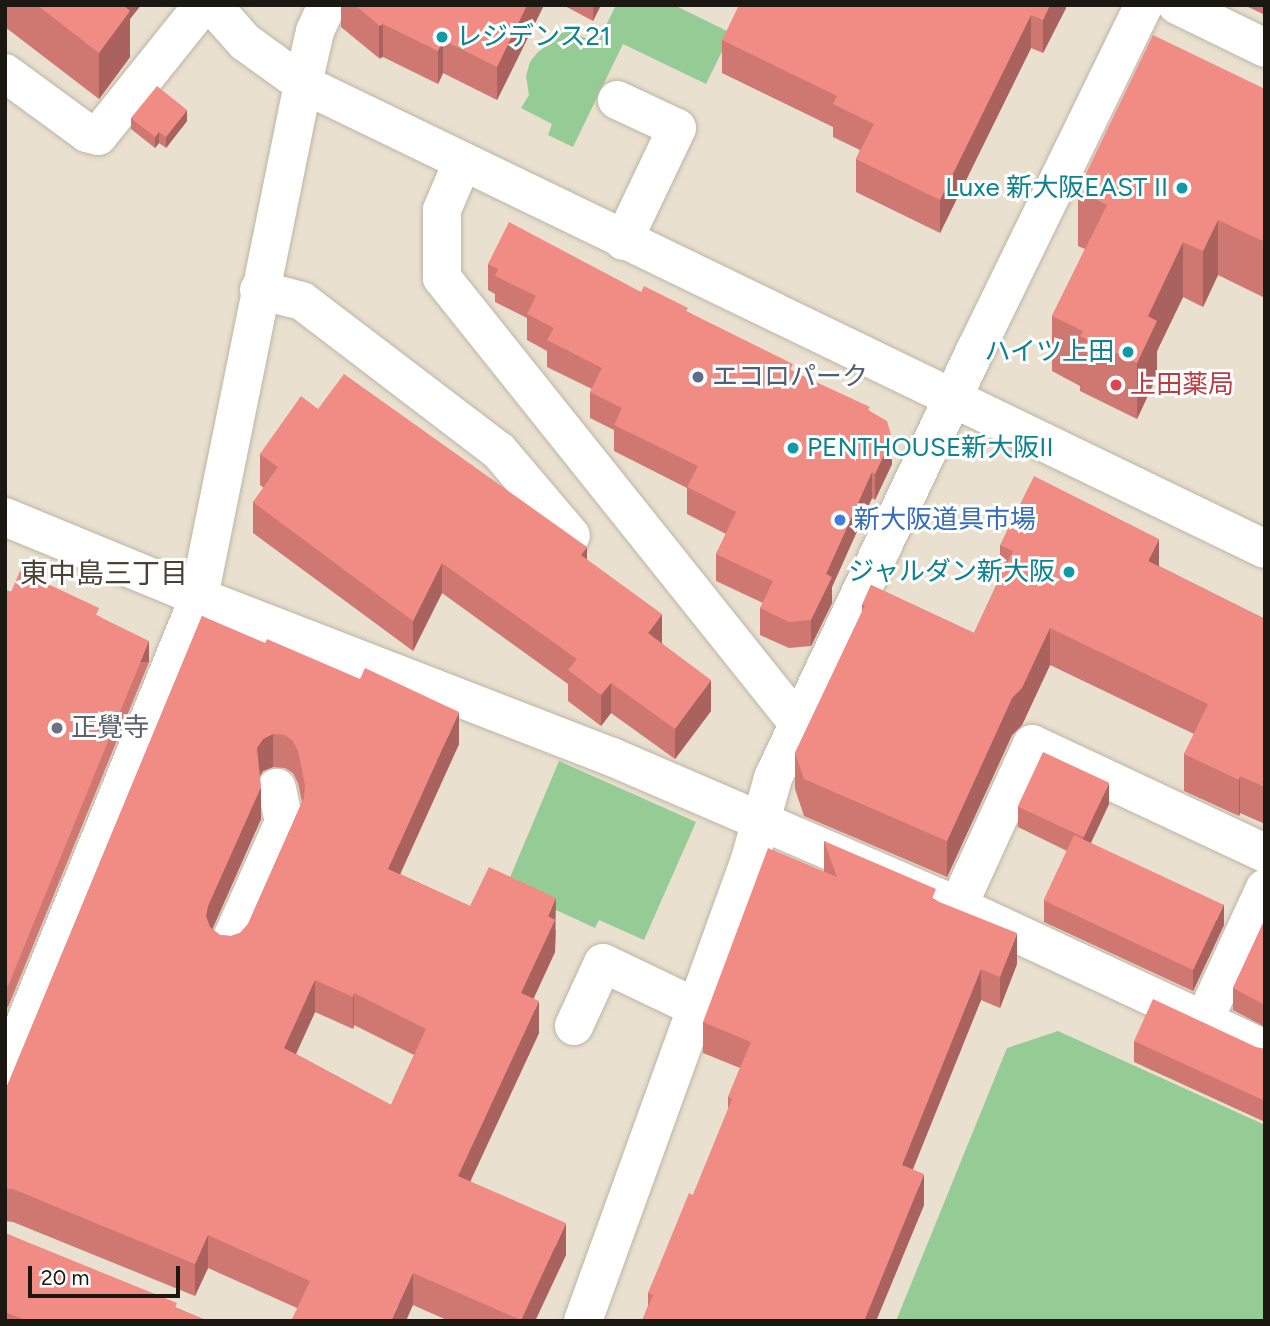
<!DOCTYPE html>
<meta charset="utf-8">
<style>
body{margin:0}
#map{position:relative;width:1270px;height:1326px;overflow:hidden;background:#eae0cf;font-family:Figtree,"Noto Sans JP",sans-serif}
div>[style]{position:absolute}
.green>*{inset:0;background:#95cb95}
.roads{filter:drop-shadow(0 0 2px #beb5a5) drop-shadow(0 0 2px #beb5a5)}
.minor>*{height:38px;margin:-19px;padding:0 19px;transform-origin:19px;border-radius:19px;background:#fff}
.wall>*{inset:0;background:#cf7872}
.shaded-wall>*{inset:0;background:#a9625d;transform-origin:0 0}
.building>*{inset:0;background:#f18c85;transform-origin:0 0}
.dots>*{width:19px;height:19px;translate:-50% -50%;box-sizing:border-box;border:4px solid #fff;border-radius:50%}
span{translate:-50% -50%;white-space:nowrap;text-align:center;line-height:1.15;-webkit-text-stroke:6px #fff;paint-order:stroke}
.culture-label{font-size:26px;color:#0d838f}
.left{translate:0 -50%;text-align:left}
.right{translate:-100% -50%;text-align:right}
.service-label{font-size:26px;color:#4e5e75}
.health-label{font-size:26px;color:#be3a42}
.shop-label{font-size:26px;color:#366cbe}
.worship-label{font-size:26px;color:#5b616d}
.neighbourhood-label{font-size:28px;color:#4a4234}
.frame{position:absolute;inset:0;border:7px solid #1b1812;pointer-events:none}
.scale{position:absolute;left:28px;top:1266px;width:152px;height:32px;box-sizing:border-box;border:4px solid #1b1812;border-top:0;padding-left:9px;font-size:21px;line-height:24px;white-space:nowrap;color:#1b1812;-webkit-text-stroke:5px #fff;paint-order:stroke}
</style>
<div id="map">
<div class="green">
<i style="clip-path:polygon(616px 5px,674px 5px,731px 33px,706px 84px,623px 44px,573px 147px,548px 135px,552px 124px,521px 108px,529px 95px,526px 76px,530px 62px,537px 53px,555px 39px,562px 27px,597px 44px)"></i>
<i style="clip-path:polygon(559px 761px,696px 822px,644px 940px,599px 920px,595px 928px,506px 887px)"></i>
<i style="clip-path:polygon(1058px 1031px,1265px 1125px,1265px 1321px,896px 1321px,1007px 1048px)"></i>
</div>
<div class="roads">
<div class="minor">
<i style="left:212px;top:5px;width:50px;rotate:48.3deg"></i>
<i style="left:245px;top:42px;width:72px;rotate:35.9deg"></i>
<i style="left:303px;top:84px;width:1068px;rotate:25.8deg"></i>
<i style="left:1177px;top:5px;width:98px;rotate:26deg"></i>
<i style="left:5px;top:73px;width:102px;rotate:36.2deg"></i>
<i style="left:87px;top:133px;width:11px;rotate:15deg"></i>
<i style="left:98px;top:136px;width:168px;rotate:-51.3deg"></i>
<i style="left:617px;top:100px;width:66px;rotate:25deg"></i>
<i style="left:677px;top:128px;width:125px;rotate:115.5deg"></i>
<i style="left:462px;top:163px;width:51px;rotate:113.1deg"></i>
<i style="left:442px;top:210px;width:68px;rotate:90deg"></i>
<i style="left:442px;top:278px;width:568px;rotate:51.36deg"></i>
<i style="left:259px;top:290px;width:44px;rotate:14.3deg"></i>
<i style="left:302px;top:301px;width:248px;rotate:37.3deg"></i>
<i style="left:499px;top:451px;width:111px;rotate:49.7deg"></i>
<i style="left:5px;top:517px;width:210px;rotate:22.4deg"></i>
<i style="left:199px;top:597px;width:443px;rotate:21.2deg"></i>
<i style="left:612px;top:757px;width:377px;rotate:23.3deg"></i>
<i style="left:958px;top:906px;width:339px;rotate:25deg"></i>
<i style="left:958px;top:906px;width:178px;rotate:-65.4deg"></i>
<i style="left:1032px;top:744px;width:257px;rotate:25.1deg"></i>
<i style="left:228px;top:947px;width:137px;rotate:-65.9deg"></i>
<i style="left:284px;top:822px;width:35px;rotate:-102deg"></i>
<i style="left:1204px;top:1020px;width:145px;rotate:-65.2deg"></i>
<i style="left:574px;top:1026px;width:69px;rotate:-65.3deg"></i>
<i style="left:603px;top:963px;width:104px;rotate:25.6deg"></i>
<i style="left:5px;top:1072px;width:513px;rotate:-67.78deg"></i>
<i style="left:199px;top:597px;width:523px;rotate:-78.54deg"></i>
<i style="left:303px;top:84px;width:54px;rotate:-77.2deg"></i>
<i style="left:315px;top:31px;width:29px;rotate:-65deg"></i>
<i style="left:583px;top:1321px;width:487px;rotate:-70.1deg"></i>
<i style="left:749px;top:863px;width:88px;rotate:-74.2deg"></i>
<i style="left:773px;top:778px;width:475px;rotate:-64.7deg"></i>
<i style="left:976px;top:349px;width:383px;rotate:-64deg"></i>
</div>
</div>
<div class="wall">
<i style="clip-path:polygon(5px 5px,141px 5px,130px 19px,130px 57px,99px 99px,5px 27px)"></i>
<i style="clip-path:polygon(341px 5px,544px 5px,497px 100px,443px 73px,438px 84px,383px 57px,380px 59px,341px 27px)"></i>
<i style="clip-path:polygon(563px 5px,601px 5px,593px 21px)"></i>
<i style="clip-path:polygon(1066px 5px,1066px 8px,1043px 53px,1031px 48px,940px 233px,856px 192px,856px 159px,860px 150px,833px 137px,833px 127px,722px 73px,722px 40px)"></i>
<i style="clip-path:polygon(1244px 5px,1265px 5px,1265px 15px)"></i>
<i style="clip-path:polygon(1265px 89px,1265px 298px,1218px 275px,1203px 307px,1183px 297px,1157px 351px,1157px 376px,1137px 419px,1080px 391px,1080px 386px,1052px 371px,1052px 316px,1085px 249px,1078px 246px,1078px 190px)"></i>
<i style="clip-path:polygon(131px 118px,187px 121px,166px 148px,159px 143px,155px 148px,131px 129px)"></i>
<i style="clip-path:polygon(488px 264px,641px 292px,688px 312px,793px 371px,870px 411px,892px 464px,875px 500px,872px 498px,832px 587px,832px 603px,811px 646px,789px 648px,760px 635px,760px 608px,763px 603px,716px 581px,716px 554px,726px 534px,687px 514px,687px 488px,614px 451px,614px 430px,590px 418px,590px 392px,592px 389px,547px 367px,547px 351px,527px 340px,527px 318px,495px 302px,495px 294px,488px 290px)"></i>
<i style="clip-path:polygon(318px 409px,587px 560px,662px 643px,711px 711px,675px 759px,611px 713px,601px 726px,568px 701px,568px 684px,442px 593px,413px 651px,253px 533px,253px 502px,264px 488px,260px 485px,260px 454px)"></i>
<i style="clip-path:polygon(1000px 545px,1159px 566px,1265px 619px,1265px 824px,1240px 813px,1239px 816px,1184px 791px,1184px 754px,1194px 734px,1050px 665px,1022px 725px,1012px 735px,947px 877px,804px 816px,795px 789px,795px 753px,862px 612px,862px 605px,871px 585px,974px 633px,1000px 577px)"></i>
<i style="clip-path:polygon(5px 590px,99px 616px,149px 662px,8px 1007px,5px 1008px)"></i>
<i style="clip-path:polygon(evenodd,202px 616px,459px 744px,400px 874px,470px 906px,556px 930px,555px 952px,533px 999px,539px 1033px,470px 1181px,566px 1255px,535px 1321px,449px 1321px,413px 1305px,297px 1308px,208px 1268px,195px 1296px,13px 1222px,5px 1221px,5px 1091px,202px 616px,273px 767px,285px 768px,293px 773px,298px 783px,302px 802px,248px 924px,240px 933px,231px 936px,220px 935px,212px 929px,261px 819px,260px 776px,263px 771px,273px 767px,202px 616px,315px 1012px,353px 1029px,354px 1025px,414px 1055px,391px 1105px,296px 1054px,315px 1012px)"></i>
<i style="clip-path:polygon(1109px 804px,1091px 843px,1224px 925px,1193px 991px,1044px 922px,1044px 900px,1067px 851px,1018px 827px,1018px 806px)"></i>
<i style="clip-path:polygon(824px 841px,936px 900px,1017px 964px,1000px 1008px,981px 1000px,913px 1169px,924px 1205px,876px 1321px,642px 1321px,648px 1306px,648px 1293px,693px 1195px,728px 1110px,728px 1097px,740px 1068px,703px 1053px,703px 1022px,824px 872px)"></i>
<i style="clip-path:polygon(1265px 919px,1265px 1027px,1233px 1010px,1233px 988px)"></i>
<i style="clip-path:polygon(1134px 1041px,1265px 1049px,1265px 1122px,1134px 1062px)"></i>
<i style="clip-path:polygon(5px 1233px,177px 1308px,208px 1321px,5px 1321px)"></i>
</div>
<div class="shaded-wall">
<i style="clip-path:polygon(112px 5px,141px 5px,130px 19px,130px 57px,99px 99px,99px 53px)"></i>
<i style="clip-path:polygon(527px 5px,544px 5px,497px 100px,497px 67px)"></i>
<i style="clip-path:polygon(593px 5px,601px 5px,593px 21px)"></i>
<i style="clip-path:polygon(1050px 5px,1066px 5px,1066px 8px,1043px 53px,1043px 20px)"></i>
<i style="clip-path:polygon(1031px 15px,1031px 48px,940px 233px,940px 200px)"></i>
<i style="left:383px;top:24px;width:33px;height:4px;rotate:90deg"></i>
<i style="clip-path:polygon(443px 40px,443px 73px,438px 84px,438px 51px)"></i>
<i style="clip-path:polygon(187px 110px,187px 121px,166px 148px,166px 137px)"></i>
<i style="clip-path:polygon(159px 132px,159px 143px,155px 148px,155px 137px)"></i>
<i style="clip-path:polygon(1218px 220px,1218px 275px,1203px 307px,1203px 251px)"></i>
<i style="clip-path:polygon(1183px 242px,1183px 297px,1157px 351px,1157px 376px,1137px 419px,1137px 363px,1148px 316px)"></i>
<i style="clip-path:polygon(892px 438px,892px 464px,875px 500px,875px 474px)"></i>
<i style="clip-path:polygon(872px 472px,872px 498px,832px 587px,832px 603px,811px 646px,811px 620px,826px 574px)"></i>
<i style="clip-path:polygon(1159px 539px,1159px 576px,1148px 561px)"></i>
<i style="clip-path:polygon(587px 547px,587px 578px,581px 555px)"></i>
<i style="clip-path:polygon(442px 563px,442px 593px,413px 651px,413px 621px)"></i>
<i style="clip-path:polygon(662px 614px,662px 645px,648px 633px)"></i>
<i style="clip-path:polygon(1050px 628px,1050px 665px,1022px 725px,1012px 735px,947px 877px,947px 841px,1012px 698px)"></i>
<i style="left:149px;top:641px;width:21px;height:373px;rotate:90deg"></i>
<i style="clip-path:polygon(711px 680px,711px 711px,675px 759px,675px 729px)"></i>
<i style="clip-path:polygon(611px 683px,611px 713px,601px 726px,601px 695px)"></i>
<i style="clip-path:polygon(459px 712px,459px 744px,388px 901px,388px 869px)"></i>
<i style="clip-path:polygon(273px 734px,273px 767px,263px 771px,257px 780px,257px 748px,263px 739px)"></i>
<i style="clip-path:polygon(1240px 776px,1240px 813px,1239px 816px,1239px 780px)"></i>
<i style="clip-path:polygon(1109px 783px,1109px 804px,1083px 859px,1083px 837px)"></i>
<i style="clip-path:polygon(261px 787px,261px 819px,208px 939px,206px 916px,208px 906px)"></i>
<i style="clip-path:polygon(556px 898px,555px 952px,521px 1026px,521px 993px,548px 916px)"></i>
<i style="clip-path:polygon(1224px 904px,1224px 925px,1193px 991px,1193px 970px)"></i>
<i style="clip-path:polygon(1017px 933px,1017px 964px,1000px 1008px,1000px 977px)"></i>
<i style="clip-path:polygon(981px 969px,981px 1000px,902px 1196px,902px 1165px)"></i>
<i style="clip-path:polygon(315px 980px,315px 1012px,284px 1080px,284px 1048px)"></i>
<i style="clip-path:polygon(354px 993px,354px 1025px,353px 1029px,353px 997px)"></i>
<i style="clip-path:polygon(539px 1001px,539px 1033px,458px 1208px,458px 1176px)"></i>
<i style="clip-path:polygon(924px 1174px,924px 1205px,876px 1321px,864px 1321px)"></i>
<i style="clip-path:polygon(566px 1223px,566px 1255px,535px 1321px,521px 1321px)"></i>
<i style="clip-path:polygon(208px 1235px,208px 1268px,195px 1296px,195px 1264px)"></i>
<i style="clip-path:polygon(413px 1273px,413px 1305px,406px 1321px,391px 1321px)"></i>
</div>
<div class="building">
<i style="clip-path:polygon(37px 5px,123px 5px,130px 11px,99px 53px)"></i>
<i style="clip-path:polygon(355px 5px,527px 5px,497px 67px,443px 40px,438px 51px,383px 24px,380px 26px)"></i>
<i style="clip-path:polygon(739px 5px,1050px 5px,1043px 20px,1031px 15px,940px 200px,856px 159px,874px 124px,833px 104px,837px 96px,722px 40px)"></i>
<i style="clip-path:polygon(1153px 35px,1265px 89px,1265px 242px,1218px 220px,1203px 251px,1183px 242px,1148px 316px,1157px 321px,1137px 363px,1080px 336px,1083px 331px,1052px 316px,1107px 205px,1078px 190px)"></i>
<i style="clip-path:polygon(157px 86px,187px 110px,166px 137px,159px 132px,155px 137px,131px 118px)"></i>
<i style="clip-path:polygon(509px 222px,641px 292px,644px 286px,688px 308px,686px 311px,793px 364px,790px 370px,870px 407px,868px 410px,887px 421px,892px 438px,875px 474px,872px 472px,826px 574px,832px 577px,811px 620px,789px 622px,760px 608px,773px 581px,716px 554px,736px 512px,687px 487px,698px 466px,614px 425px,622px 408px,590px 392px,602px 368px,547px 340px,554px 328px,527px 314px,536px 296px,495px 276px,498px 269px,488px 264px)"></i>
<i style="clip-path:polygon(344px 374px,587px 547px,581px 555px,662px 614px,648px 633px,711px 680px,675px 729px,611px 683px,601px 695px,568px 670px,577px 659px,442px 563px,413px 621px,253px 502px,278px 467px,260px 454px,301px 396px,318px 409px)"></i>
<i style="clip-path:polygon(1034px 476px,1159px 539px,1148px 561px,1265px 619px,1265px 787px,1240px 776px,1239px 780px,1184px 754px,1208px 704px,1050px 628px,1022px 688px,1012px 698px,947px 841px,804px 779px,795px 753px,865px 605px,862px 605px,871px 585px,974px 633px,1013px 551px,1000px 545px)"></i>
<i style="clip-path:polygon(20px 571px,99px 608px,96px 615px,149px 641px,8px 986px,5px 986px,5px 590px,11px 592px)"></i>
<i style="clip-path:polygon(evenodd,202px 616px,265px 643px,267px 639px,360px 679px,365px 668px,459px 712px,388px 869px,470px 906px,489px 867px,556px 898px,548px 916px,555px 920px,521px 993px,539px 1001px,458px 1176px,566px 1223px,521px 1320px,413px 1273px,391px 1321px,291px 1321px,310px 1281px,208px 1235px,195px 1264px,13px 1189px,5px 1189px,5px 1091px,202px 616px,273px 734px,285px 735px,293px 741px,298px 751px,305px 785px,304px 798px,248px 924px,240px 933px,231px 936px,220px 935px,210px 927px,206px 916px,208px 906px,261px 787px,257px 748px,263px 739px,273px 734px,202px 616px,315px 980px,353px 997px,354px 993px,426px 1029px,391px 1105px,284px 1048px,315px 980px)"></i>
<i style="left:1043px;top:752px;width:73px;height:60px;rotate:25deg"></i>
<i style="left:1074px;top:835px;width:165px;height:72px;rotate:25deg"></i>
<i style="clip-path:polygon(824px 841px,936px 889px,932px 899px,1017px 933px,1000px 977px,981px 969px,902px 1165px,924px 1174px,864px 1321px,642px 1321px,653px 1295px,648px 1293px,689px 1193px,693px 1195px,732px 1099px,728px 1097px,751px 1042px,703px 1022px,768px 848px,837px 877px)"></i>
<i style="clip-path:polygon(1265px 919px,1265px 1005px,1233px 988px)"></i>
<i style="clip-path:polygon(1153px 999px,1256px 1047px,1265px 1049px,1265px 1101px,1134px 1041px)"></i>
<i style="clip-path:polygon(5px 1233px,177px 1303px,175px 1308px,208px 1321px,28px 1321px,5px 1312px)"></i>
</div>
<div class="dots">
<i style="left:442px;top:37px;background:#0f9aa8"></i>
<i style="left:1182px;top:188px;background:#0f9aa8"></i>
<i style="left:1128px;top:352px;background:#0f9aa8"></i>
<i style="left:698px;top:377px;background:#5c6f8a"></i>
<i style="left:1116px;top:385px;background:#e0444e"></i>
<i style="left:793px;top:448px;background:#0f9aa8"></i>
<i style="left:840px;top:520px;background:#3f7fe0"></i>
<i style="left:1069px;top:572px;background:#0f9aa8"></i>
<i style="left:57px;top:728px;background:#6b7280"></i>
</div>
<div class="culture-label">
<span class="left" style="left:456px;top:37px">レジデンス21</span>
<span class="right" style="left:1168px;top:188px">Luxe 新大阪EAST II</span>
<span class="right" style="left:1114px;top:352px">ハイツ上田</span>
<span class="left" style="left:807px;top:448px">PENTHOUSE新大阪II</span>
<span class="right" style="left:1055px;top:572px">ジャルダン新大阪</span>
</div>
<div class="service-label">
<span class="left" style="left:712px;top:377px">エコロパーク</span>
</div>
<div class="health-label">
<span class="left" style="left:1130px;top:385px">上田薬局</span>
</div>
<div class="shop-label">
<span class="left" style="left:854px;top:520px">新大阪道具市場</span>
</div>
<div class="worship-label">
<span class="left" style="left:71px;top:728px">正覺寺</span>
</div>
<div class="neighbourhood-label">
<span style="left:104px;top:573px">東中島三丁目</span>
</div>
<div class="frame"></div>
<div class="scale">20 m</div>
</div>
